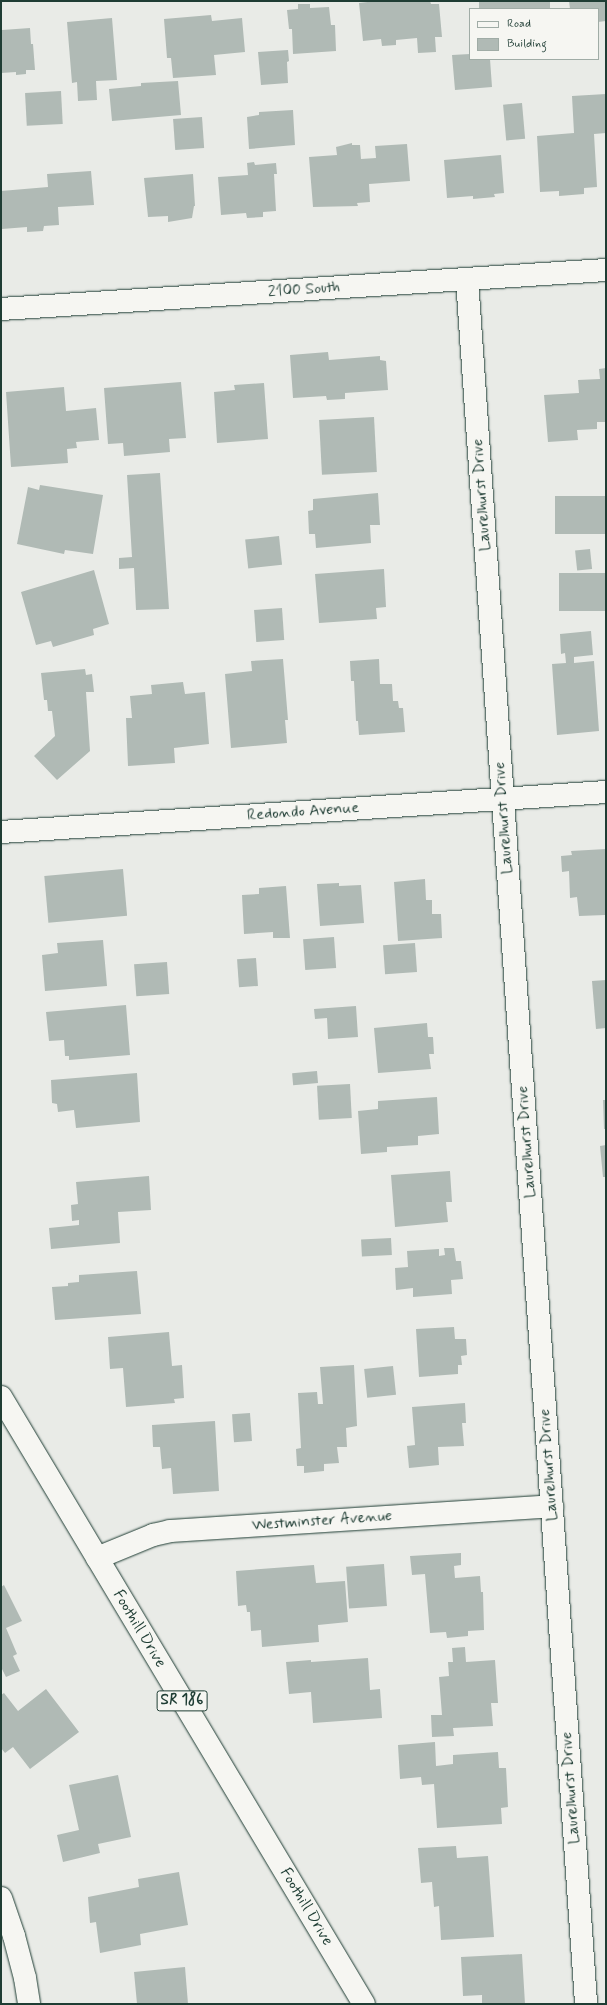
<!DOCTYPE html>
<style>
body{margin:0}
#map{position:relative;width:607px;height:2005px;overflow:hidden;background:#e9ebe7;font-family:Mynerve,sans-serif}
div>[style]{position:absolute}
.building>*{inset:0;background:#b0bab5;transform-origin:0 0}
.roads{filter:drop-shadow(0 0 1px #1f3d34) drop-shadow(0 0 1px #1f3d34)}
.minor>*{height:22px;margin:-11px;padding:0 11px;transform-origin:11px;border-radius:11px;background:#f6f6f2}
.tertiary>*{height:22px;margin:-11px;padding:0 11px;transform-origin:11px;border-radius:11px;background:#f6f6f2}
.primary>*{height:22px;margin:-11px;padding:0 11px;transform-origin:11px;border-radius:11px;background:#f6f6f2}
span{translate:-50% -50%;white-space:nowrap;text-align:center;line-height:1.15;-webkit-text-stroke:3px #f6f6f2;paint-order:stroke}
.shield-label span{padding:1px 3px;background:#f6f6f2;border:1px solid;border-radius:3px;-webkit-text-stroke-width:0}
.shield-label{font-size:15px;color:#1f3d34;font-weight:700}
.street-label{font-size:16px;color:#1f3d34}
.frame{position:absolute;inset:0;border:2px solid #1f3d34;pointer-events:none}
.legend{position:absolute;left:469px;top:8px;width:130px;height:52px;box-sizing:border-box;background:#f6f6f2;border:1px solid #a0aca6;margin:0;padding:5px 7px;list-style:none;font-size:12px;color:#1f3d34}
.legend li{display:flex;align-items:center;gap:8px;height:20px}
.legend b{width:20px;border:1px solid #a0aca6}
</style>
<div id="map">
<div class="building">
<i style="clip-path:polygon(376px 1px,430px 1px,431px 4px,439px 4px,442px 37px,435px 37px,436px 52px,418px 53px,417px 38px,396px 40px,396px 45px,382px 46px,381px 39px,363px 41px,359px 3px)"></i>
<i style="left:479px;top:1px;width:71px;height:8px"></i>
<i style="clip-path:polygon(569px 1px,606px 1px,606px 21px,598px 22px,598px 9px,570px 9px)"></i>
<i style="clip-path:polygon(298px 4px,310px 4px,310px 8px,329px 7px,331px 25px,335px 25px,336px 51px,293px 54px,292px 29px,289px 29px,287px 10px,298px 9px)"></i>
<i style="clip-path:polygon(211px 15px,212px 21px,242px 18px,245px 52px,214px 55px,216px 75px,173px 78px,171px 58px,167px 58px,164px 19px)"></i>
<i style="clip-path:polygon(112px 18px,117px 80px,96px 81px,97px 100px,78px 101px,77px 82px,72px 83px,67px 22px)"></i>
<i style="clip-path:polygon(30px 28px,31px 44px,33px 44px,35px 70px,26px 70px,26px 74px,16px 75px,16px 72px,1px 73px,2px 30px)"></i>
<i style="clip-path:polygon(288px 50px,289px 61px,287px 62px,288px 83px,261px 85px,258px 52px)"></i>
<i style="clip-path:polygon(470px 54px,470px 59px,490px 59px,492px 87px,455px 90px,452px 55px)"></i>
<i style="clip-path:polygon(178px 81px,181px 115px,112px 121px,109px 89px,141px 86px,141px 83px)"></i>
<i style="left:61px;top:91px;width:33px;height:36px;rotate:87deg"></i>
<i style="clip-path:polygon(606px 94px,606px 133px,594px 134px,597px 187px,584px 188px,584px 194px,559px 196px,559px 191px,540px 192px,537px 136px,574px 133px,572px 96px)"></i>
<i style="left:522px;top:103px;width:36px;height:19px;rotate:85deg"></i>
<i style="clip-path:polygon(293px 110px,295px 145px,249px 149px,247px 117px,259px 115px,259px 112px)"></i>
<i style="left:202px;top:117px;width:31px;height:29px;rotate:86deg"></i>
<i style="clip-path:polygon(352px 143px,352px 145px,360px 145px,361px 159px,376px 158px,375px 146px,407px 144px,410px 181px,369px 184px,370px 202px,357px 203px,358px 206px,313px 207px,309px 157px,337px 155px,336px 147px)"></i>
<i style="clip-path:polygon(501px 155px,504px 193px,494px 194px,495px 197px,473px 199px,473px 196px,447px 198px,444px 160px)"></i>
<i style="clip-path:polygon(254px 162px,255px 165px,276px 163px,277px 174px,274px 174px,276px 211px,263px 212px,263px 217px,247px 218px,246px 213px,221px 215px,218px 177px,248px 175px,247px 163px)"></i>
<i style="clip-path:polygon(91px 171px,94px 205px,58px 207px,59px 225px,44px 226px,43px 231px,27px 232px,27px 227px,2px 229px,1px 191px,48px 187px,47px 174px)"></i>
<i style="clip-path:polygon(193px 174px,195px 206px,194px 206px,192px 218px,168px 222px,168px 216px,148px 217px,144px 178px)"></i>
<i style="clip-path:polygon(328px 352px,329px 360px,380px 356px,380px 360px,386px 361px,388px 390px,345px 393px,345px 399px,327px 400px,326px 396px,293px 398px,290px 355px)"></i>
<i style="clip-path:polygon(606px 368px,606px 422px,597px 422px,597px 429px,577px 430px,578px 440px,548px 442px,544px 395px,579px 393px,578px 380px,600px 379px,599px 369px)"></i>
<i style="clip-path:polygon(181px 382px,186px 438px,169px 439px,170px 452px,124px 456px,123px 443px,108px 444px,104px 388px)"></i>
<i style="clip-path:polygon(264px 383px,268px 439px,217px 443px,214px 392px,235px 390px,234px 385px)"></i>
<i style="clip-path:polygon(64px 387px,66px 411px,96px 408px,99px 440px,76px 442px,77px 448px,67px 449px,68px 463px,11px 467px,6px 392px)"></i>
<i style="left:374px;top:417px;width:55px;height:55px;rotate:87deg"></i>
<i style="clip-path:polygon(160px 473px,169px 609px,136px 610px,134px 568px,119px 569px,119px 558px,132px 557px,127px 475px)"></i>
<i style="clip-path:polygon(40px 485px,103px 495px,93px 554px,65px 550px,64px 554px,17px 544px,28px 487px,39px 490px)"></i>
<i style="clip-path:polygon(378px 493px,380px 525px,370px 525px,371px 543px,316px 548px,315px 534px,309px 534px,308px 511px,313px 510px,313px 499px)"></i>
<i style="left:606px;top:496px;width:38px;height:51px;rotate:90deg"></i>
<i style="left:279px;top:536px;width:29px;height:34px;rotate:84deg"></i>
<i style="left:590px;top:549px;width:20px;height:15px;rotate:84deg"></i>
<i style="clip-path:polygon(384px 569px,386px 607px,376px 608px,377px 619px,319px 623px,315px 574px)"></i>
<i style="clip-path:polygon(94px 570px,109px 624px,93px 629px,94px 635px,53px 647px,51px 641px,36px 645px,21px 592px)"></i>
<i style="left:606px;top:573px;width:38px;height:47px;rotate:90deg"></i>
<i style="left:282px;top:608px;width:32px;height:28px;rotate:86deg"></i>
<i style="clip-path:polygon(591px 631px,593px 655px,574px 657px,574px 663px,594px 661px,599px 731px,557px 735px,552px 664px,566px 663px,565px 653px,561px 654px,560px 634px)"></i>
<i style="clip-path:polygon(283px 659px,288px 720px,285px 720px,287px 743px,231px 748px,225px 674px,252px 671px,251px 661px)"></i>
<i style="clip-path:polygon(379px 659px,380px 684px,392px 684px,393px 701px,398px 701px,399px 708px,403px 708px,405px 732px,359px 735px,358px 721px,356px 721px,354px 681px,351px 681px,350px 661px)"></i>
<i style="clip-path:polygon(85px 669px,86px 675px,92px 674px,94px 692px,86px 692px,90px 751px,57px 780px,34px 756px,55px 736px,52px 711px,48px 711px,47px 700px,44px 700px,41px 673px)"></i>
<i style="clip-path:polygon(183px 682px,185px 694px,205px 692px,209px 744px,174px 748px,175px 763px,128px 766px,126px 718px,132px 718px,130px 696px,152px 694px,151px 685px)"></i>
<i style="clip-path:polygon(606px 849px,605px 915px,579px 916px,577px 897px,570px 898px,569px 871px,562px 872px,561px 856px,572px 855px,571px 851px)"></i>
<i style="left:123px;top:869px;width:47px;height:79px;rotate:85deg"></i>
<i style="clip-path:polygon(425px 879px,426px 900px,432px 900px,432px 914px,441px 914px,442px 938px,398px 941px,394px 882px)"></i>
<i style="clip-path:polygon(339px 883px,339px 886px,361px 885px,364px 923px,320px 926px,317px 884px)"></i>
<i style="clip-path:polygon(286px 886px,290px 938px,273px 938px,273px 932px,244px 934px,242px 895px,259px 894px,259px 888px)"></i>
<i style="left:334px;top:937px;width:31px;height:31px;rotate:86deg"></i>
<i style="clip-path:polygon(103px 940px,107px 986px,45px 991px,42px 955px,58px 953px,57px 943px)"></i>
<i style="left:415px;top:943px;width:29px;height:32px;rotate:86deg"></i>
<i style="left:256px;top:958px;width:28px;height:19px;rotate:86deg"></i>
<i style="left:167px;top:962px;width:32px;height:33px;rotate:86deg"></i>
<i style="clip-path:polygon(606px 980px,606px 1028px,596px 1029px,592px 981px)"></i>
<i style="clip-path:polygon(126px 1005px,130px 1055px,69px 1060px,69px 1056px,65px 1056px,64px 1040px,49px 1041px,46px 1012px)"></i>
<i style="clip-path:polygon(356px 1006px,358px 1037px,328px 1039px,327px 1018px,315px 1019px,314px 1009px)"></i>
<i style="clip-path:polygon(427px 1023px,428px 1037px,433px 1037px,434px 1054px,429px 1054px,431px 1069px,378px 1073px,374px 1028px)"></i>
<i style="left:317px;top:1071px;width:12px;height:25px;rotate:85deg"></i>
<i style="clip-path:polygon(137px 1073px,140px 1122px,76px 1128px,74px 1110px,58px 1112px,57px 1104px,52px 1103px,51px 1080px)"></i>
<i style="left:350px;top:1084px;width:34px;height:33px;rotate:87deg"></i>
<i style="clip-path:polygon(437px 1097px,439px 1134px,418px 1136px,418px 1145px,387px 1147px,387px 1152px,361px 1154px,358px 1111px,378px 1109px,378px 1101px)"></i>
<i style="clip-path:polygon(603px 1100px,606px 1100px,606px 1129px,604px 1129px)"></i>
<i style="clip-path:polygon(606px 1145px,606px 1177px,603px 1177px,600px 1146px)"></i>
<i style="clip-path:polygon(450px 1171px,452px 1202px,446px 1202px,448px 1222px,395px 1227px,391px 1175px)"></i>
<i style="clip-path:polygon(149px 1176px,151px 1210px,118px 1212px,120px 1243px,51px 1249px,49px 1228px,79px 1225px,79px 1220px,72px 1221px,71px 1205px,78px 1204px,76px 1182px)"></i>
<i style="left:391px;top:1238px;width:17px;height:30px;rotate:87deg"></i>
<i style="clip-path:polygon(444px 1248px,454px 1248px,456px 1261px,461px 1261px,463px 1279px,451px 1280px,452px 1294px,413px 1297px,413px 1288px,396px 1290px,395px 1268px,408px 1267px,407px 1251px,439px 1249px,439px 1256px,445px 1255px)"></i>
<i style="clip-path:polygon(137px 1271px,141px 1314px,55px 1320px,52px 1287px,68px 1286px,68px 1283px,79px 1282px,79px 1275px)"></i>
<i style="clip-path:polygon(454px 1327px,455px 1339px,466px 1339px,467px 1355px,461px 1356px,462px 1365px,458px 1365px,458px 1374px,419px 1377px,416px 1329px)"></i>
<i style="clip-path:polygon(169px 1332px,172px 1366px,182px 1365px,184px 1398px,174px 1399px,175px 1403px,126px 1407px,123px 1368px,110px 1369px,108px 1337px)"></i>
<i style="clip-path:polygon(354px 1365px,357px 1426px,346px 1428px,347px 1447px,337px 1447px,339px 1463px,324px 1464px,324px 1471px,304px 1473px,304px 1466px,297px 1466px,296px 1449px,301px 1448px,298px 1393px,317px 1392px,318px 1404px,323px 1404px,320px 1367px)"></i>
<i style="left:393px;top:1366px;width:29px;height:29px;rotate:84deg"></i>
<i style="clip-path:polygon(465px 1403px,466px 1423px,462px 1423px,464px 1446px,438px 1447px,439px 1465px,409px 1468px,407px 1446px,415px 1445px,412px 1407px)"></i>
<i style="left:250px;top:1413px;width:28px;height:18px;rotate:86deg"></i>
<i style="clip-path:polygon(215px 1421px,219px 1491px,173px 1494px,171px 1468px,162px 1469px,160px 1447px,153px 1447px,152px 1425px)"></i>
<i style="clip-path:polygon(461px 1553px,461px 1565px,454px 1566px,455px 1578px,480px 1576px,481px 1592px,483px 1592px,484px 1630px,468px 1631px,468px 1636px,447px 1638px,446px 1632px,430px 1633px,425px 1574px,412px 1575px,410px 1556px)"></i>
<i style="left:384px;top:1564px;width:42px;height:38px;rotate:86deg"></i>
<i style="clip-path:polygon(314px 1565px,316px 1583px,345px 1581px,348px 1622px,318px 1625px,319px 1642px,262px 1647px,261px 1630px,251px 1631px,250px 1612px,247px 1612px,246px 1605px,238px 1606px,236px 1571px)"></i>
<i style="clip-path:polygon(4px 1585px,22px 1621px,6px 1628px,17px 1654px,13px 1656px,20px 1671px,6px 1677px,1px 1667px,1px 1587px)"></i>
<i style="clip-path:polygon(465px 1647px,466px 1662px,495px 1660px,498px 1703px,491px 1703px,493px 1726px,453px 1728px,454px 1736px,432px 1737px,431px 1715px,442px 1715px,439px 1677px,449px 1676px,448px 1662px,453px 1662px,452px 1648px)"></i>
<i style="clip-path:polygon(368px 1658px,370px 1690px,380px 1689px,382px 1718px,313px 1723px,311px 1692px,289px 1694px,286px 1662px,311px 1660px,311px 1662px)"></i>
<i style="clip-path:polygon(46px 1689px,79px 1732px,30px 1769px,13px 1747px,5px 1753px,1px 1748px,1px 1695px,4px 1693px,18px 1711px)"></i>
<i style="clip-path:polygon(435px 1742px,436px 1766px,453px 1764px,453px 1755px,498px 1752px,499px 1768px,506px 1768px,508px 1807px,501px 1808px,502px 1824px,437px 1828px,434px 1784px,422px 1785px,421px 1777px,400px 1779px,398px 1745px)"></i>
<i style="clip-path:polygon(118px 1775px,131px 1837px,98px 1844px,100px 1853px,63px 1862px,57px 1835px,79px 1830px,69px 1785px)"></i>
<i style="clip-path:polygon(456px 1846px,457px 1858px,488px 1856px,494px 1937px,441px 1940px,439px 1906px,434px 1907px,432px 1882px,421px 1883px,418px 1848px)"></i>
<i style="clip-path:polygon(179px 1872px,188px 1925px,140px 1934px,141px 1945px,100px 1953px,96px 1922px,90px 1923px,88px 1897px,139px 1887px,138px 1879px)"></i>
<i style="clip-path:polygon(522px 1954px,525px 2004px,482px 2004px,482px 1995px,463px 1996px,461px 1957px)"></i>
<i style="clip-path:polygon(185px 1967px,188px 2004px,137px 2004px,134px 1972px)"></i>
</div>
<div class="roads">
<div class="minor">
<i style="left:467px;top:279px;width:1729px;rotate:86.05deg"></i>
<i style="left:1px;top:832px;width:606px;rotate:-3.78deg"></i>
<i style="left:97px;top:1558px;width:61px;rotate:-22.3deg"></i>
<i style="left:153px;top:1535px;width:17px;rotate:-13deg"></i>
<i style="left:170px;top:1531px;width:383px;rotate:-3.7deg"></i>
<i style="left:1px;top:1898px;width:40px;rotate:71.1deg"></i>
<i style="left:14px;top:1936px;width:43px;rotate:75.3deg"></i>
<i style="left:25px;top:1978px;width:26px;rotate:81deg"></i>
</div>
<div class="tertiary">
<i style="left:1px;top:309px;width:606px;rotate:-3.69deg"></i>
</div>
<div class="primary">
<i style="left:1px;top:1397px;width:707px;rotate:59.12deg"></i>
</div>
</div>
<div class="shield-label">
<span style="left:182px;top:1701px">SR 186</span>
</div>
<div class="street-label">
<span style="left:304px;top:290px;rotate:-4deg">2100 South</span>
<span style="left:482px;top:495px;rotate:-94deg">Laurelhurst Drive</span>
<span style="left:303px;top:812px;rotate:-4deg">Redondo Avenue</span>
<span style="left:504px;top:818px;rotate:-94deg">Laurelhurst Drive</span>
<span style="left:527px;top:1142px;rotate:-94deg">Laurelhurst Drive</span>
<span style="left:549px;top:1465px;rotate:-94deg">Laurelhurst Drive</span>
<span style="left:322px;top:1521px;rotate:-4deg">Westminster Avenue</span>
<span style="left:139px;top:1629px;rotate:59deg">Foothill Drive</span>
<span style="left:571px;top:1788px;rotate:-94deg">Laurelhurst Drive</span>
<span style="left:306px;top:1907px;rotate:59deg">Foothill Drive</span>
</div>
<div class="frame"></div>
<ul class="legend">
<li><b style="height:5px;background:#f6f6f2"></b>Road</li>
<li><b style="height:11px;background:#b0bab5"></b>Building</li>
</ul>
</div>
